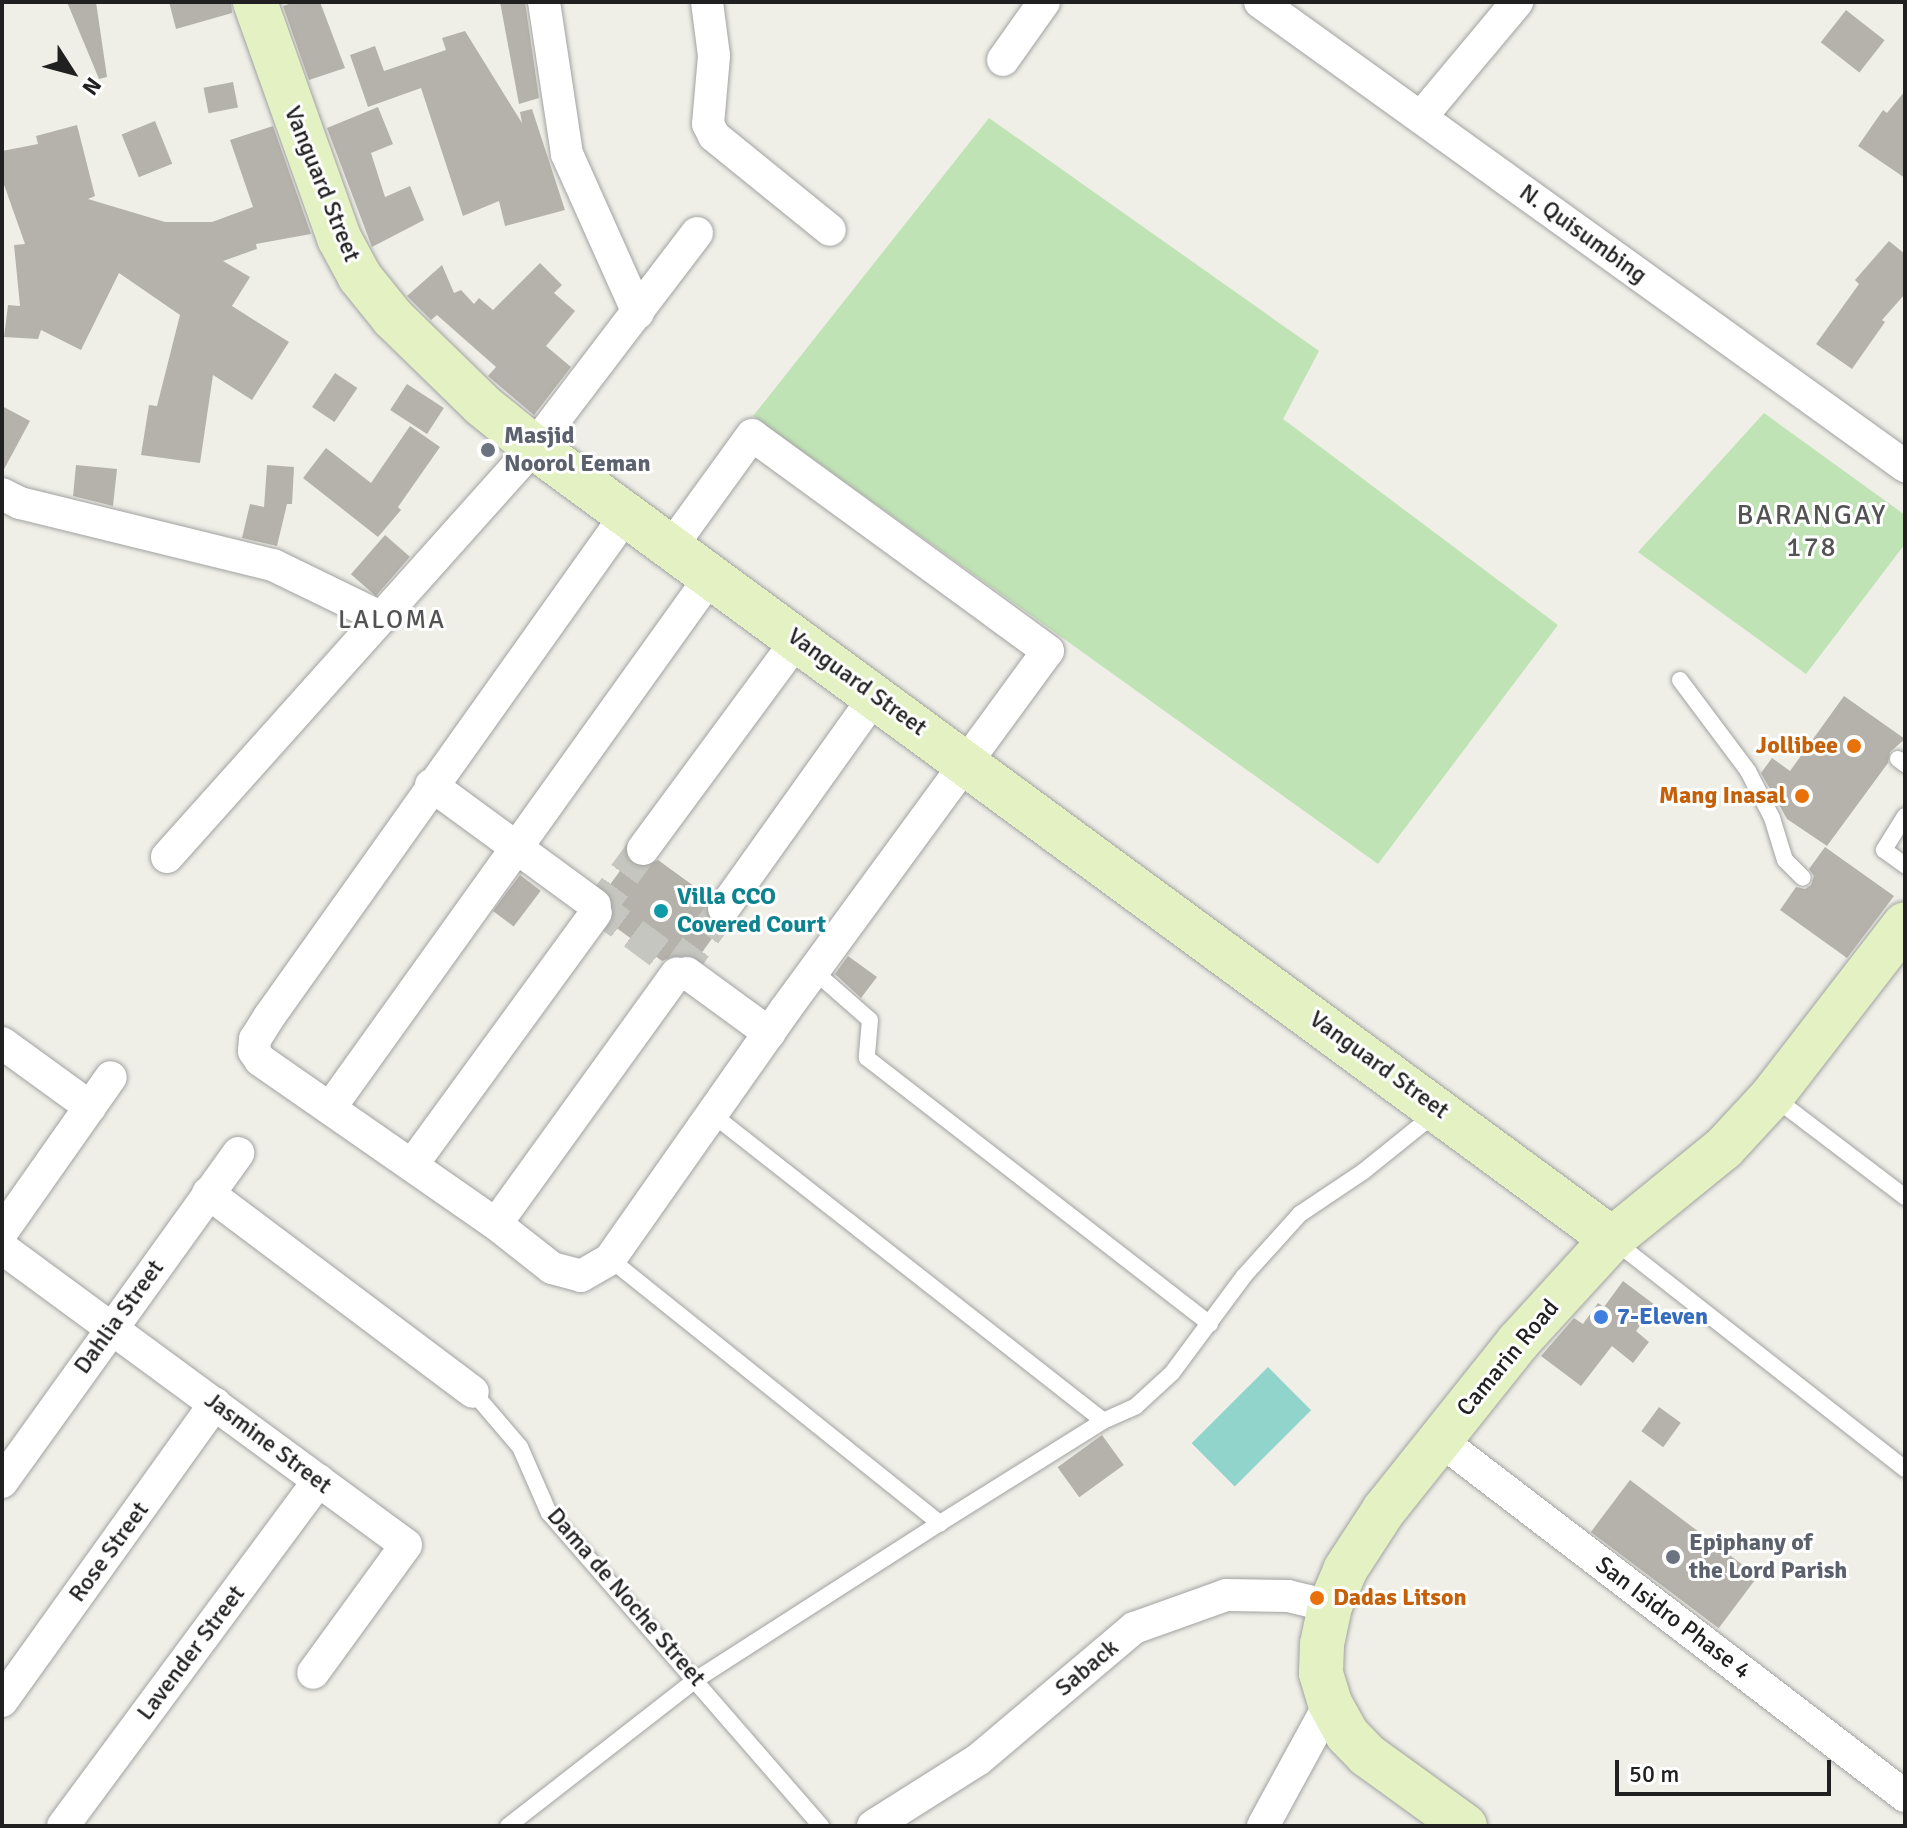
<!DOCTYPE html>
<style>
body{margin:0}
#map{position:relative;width:1907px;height:1828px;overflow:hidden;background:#efefe8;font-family:Signika,sans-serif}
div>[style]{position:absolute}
.grass>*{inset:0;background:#c0e3b5}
.pitch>*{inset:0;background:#90d4cb;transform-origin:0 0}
.building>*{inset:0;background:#b5b2ab;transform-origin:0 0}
.street-tunnel>*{height:32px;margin-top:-16px;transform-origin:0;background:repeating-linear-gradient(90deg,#c6c6c0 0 32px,transparent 0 48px)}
.roads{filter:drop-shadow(0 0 2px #a1a1a1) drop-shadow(0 0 2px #a1a1a1)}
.lane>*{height:16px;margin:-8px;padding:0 8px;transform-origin:8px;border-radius:8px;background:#fff}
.street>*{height:32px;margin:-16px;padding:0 16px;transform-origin:16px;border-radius:16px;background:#fff}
.secondary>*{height:44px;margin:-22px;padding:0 22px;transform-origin:22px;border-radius:22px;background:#e4f2c3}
.dots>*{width:22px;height:22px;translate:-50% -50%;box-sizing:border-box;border:4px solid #fff;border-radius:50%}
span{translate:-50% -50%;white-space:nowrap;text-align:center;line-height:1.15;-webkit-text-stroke:6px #fff;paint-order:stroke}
.street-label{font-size:24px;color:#202020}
.worship-label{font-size:24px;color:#5b616d;font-weight:700}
.left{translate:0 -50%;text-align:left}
.food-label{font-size:24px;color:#c56008;font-weight:700}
.right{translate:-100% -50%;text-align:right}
.culture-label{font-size:24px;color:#0d838f;font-weight:700}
.shop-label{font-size:24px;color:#366cbe;font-weight:700}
.neighbourhood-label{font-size:26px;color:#535353;letter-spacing:2px}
.quarter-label{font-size:28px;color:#535353;letter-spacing:2px}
.frame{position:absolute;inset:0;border:4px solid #202020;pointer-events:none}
.north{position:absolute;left:32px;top:32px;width:80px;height:80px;-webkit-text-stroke:6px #fff;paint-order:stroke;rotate:126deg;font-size:22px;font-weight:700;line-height:32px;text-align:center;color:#202020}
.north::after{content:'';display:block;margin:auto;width:28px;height:36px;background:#202020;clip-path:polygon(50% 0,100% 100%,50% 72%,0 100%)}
.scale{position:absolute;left:1615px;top:1760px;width:216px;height:36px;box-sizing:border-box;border:4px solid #202020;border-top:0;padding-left:10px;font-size:24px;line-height:28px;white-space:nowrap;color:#202020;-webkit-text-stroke:6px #fff;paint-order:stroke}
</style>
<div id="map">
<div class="grass">
<i style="clip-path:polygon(989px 118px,1319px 351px,1283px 419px,1558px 625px,1378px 864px,753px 416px)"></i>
<i style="clip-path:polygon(1764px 413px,1905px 515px,1905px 544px,1806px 674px,1638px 552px)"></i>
</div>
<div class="pitch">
<i style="left:1268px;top:1367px;width:61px;height:108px;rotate:45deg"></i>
</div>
<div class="building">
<i style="clip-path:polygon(67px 2px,96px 2px,107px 77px,99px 79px)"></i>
<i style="clip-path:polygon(169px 2px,231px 2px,232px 13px,176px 29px)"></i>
<i style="clip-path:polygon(294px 2px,320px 2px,345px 68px,309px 80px,283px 6px)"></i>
<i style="clip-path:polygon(500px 2px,525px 2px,539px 98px,519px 104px)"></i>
<i style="left:1846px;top:10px;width:49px;height:41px;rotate:38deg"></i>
<i style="clip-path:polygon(465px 31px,522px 123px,520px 112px,532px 109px,565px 210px,505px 226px,499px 201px,463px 216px,421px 88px,368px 107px,350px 55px,375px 46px,384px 71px,446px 50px,442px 38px)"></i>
<i style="left:233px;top:82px;width:26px;height:30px;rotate:79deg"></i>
<i style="clip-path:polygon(1905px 91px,1905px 178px,1858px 146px,1883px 110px,1887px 113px)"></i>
<i style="clip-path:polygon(378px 107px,393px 144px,371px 153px,385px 197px,410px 186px,424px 220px,372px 247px,327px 128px)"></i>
<i style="left:155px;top:121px;width:46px;height:36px;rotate:68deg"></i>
<i style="clip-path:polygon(77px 125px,95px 196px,88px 199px,165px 222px,212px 222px,253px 207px,230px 140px,273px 126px,311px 234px,256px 244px,257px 249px,223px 261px,250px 277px,232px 306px,289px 342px,252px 400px,213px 375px,200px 463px,141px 455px,149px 405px,157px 406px,180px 315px,119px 273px,81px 350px,41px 330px,38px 339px,4px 337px,8px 305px,20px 306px,14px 245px,25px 244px,2px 179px,2px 151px,38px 144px,36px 136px)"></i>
<i style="clip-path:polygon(1889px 241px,1905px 254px,1905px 294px,1882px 320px,1885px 322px,1852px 369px,1816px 344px,1859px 284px,1855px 280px)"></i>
<i style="clip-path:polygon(540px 263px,562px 285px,554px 293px,575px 311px,546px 346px,571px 367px,534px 415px,488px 376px,496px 367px,437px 315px,431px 320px,407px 296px,442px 265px,454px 293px,461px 290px,474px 304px,479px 298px,493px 310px)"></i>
<i style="left:335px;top:373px;width:27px;height:41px;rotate:34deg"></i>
<i style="left:407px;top:384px;width:44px;height:31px;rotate:33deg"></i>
<i style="clip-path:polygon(2px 406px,30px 421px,2px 473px)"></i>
<i style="clip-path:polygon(410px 426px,440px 447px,398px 507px,401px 510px,378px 537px,303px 478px,326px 448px,371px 483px)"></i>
<i style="clip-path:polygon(76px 465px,117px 469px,113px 506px,73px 496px)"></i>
<i style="clip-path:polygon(267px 465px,294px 467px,292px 504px,287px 504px,277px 546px,242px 538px,250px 504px,264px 507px)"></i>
<i style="left:385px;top:535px;width:33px;height:52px;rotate:41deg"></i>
<i style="clip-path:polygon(1844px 696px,1905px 739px,1890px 752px,1888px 763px,1827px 846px,1787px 819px,1761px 773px,1772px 758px,1790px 771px)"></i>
<i style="clip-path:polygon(1825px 847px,1894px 896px,1847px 958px,1780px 910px,1796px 887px,1805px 889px,1811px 885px,1814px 876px,1809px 869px)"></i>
<i style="clip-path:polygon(628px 860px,642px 868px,658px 860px,709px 897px,706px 915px,721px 926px,698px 958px,678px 954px,662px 961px,611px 924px,614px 906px,606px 890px)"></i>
<i style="left:520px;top:875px;width:26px;height:45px;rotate:37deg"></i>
<i style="clip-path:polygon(848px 956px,877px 977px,861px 998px,835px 974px)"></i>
<i style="clip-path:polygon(1623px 1281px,1655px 1305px,1636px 1331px,1649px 1342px,1633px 1363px,1612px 1346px,1581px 1386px,1541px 1356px,1574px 1318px,1583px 1324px,1598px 1303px,1604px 1307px)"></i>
<i style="left:1659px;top:1407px;width:27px;height:30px;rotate:36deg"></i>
<i style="left:1102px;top:1435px;width:37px;height:55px;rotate:54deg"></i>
<i style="left:1630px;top:1480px;width:160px;height:65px;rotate:37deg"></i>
</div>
<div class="street-tunnel">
<i style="left:595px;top:905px;width:114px;rotate:36.5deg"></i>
<i style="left:596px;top:913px;width:79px;rotate:-53.7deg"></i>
<i style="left:677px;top:973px;width:80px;rotate:-54.1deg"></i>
</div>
<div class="roads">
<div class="lane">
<i style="left:1680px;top:680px;width:114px;rotate:53.2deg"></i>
<i style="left:1748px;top:771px;width:53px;rotate:62.9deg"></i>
<i style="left:1772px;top:818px;width:44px;rotate:72.8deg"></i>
<i style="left:1785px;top:860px;width:25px;rotate:45deg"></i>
<i style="left:1898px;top:759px;width:9px;rotate:36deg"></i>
<i style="left:1905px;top:816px;width:40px;rotate:122deg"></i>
<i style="left:1884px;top:850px;width:26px;rotate:36deg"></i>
<i style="left:814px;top:971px;width:74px;rotate:41.2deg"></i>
<i style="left:870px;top:1020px;width:38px;rotate:95deg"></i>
<i style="left:867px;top:1058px;width:434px;rotate:37.8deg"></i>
<i style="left:1772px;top:1096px;width:167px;rotate:37.2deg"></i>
<i style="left:712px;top:1114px;width:497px;rotate:38.1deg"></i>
<i style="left:1613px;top:1240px;width:371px;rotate:38.1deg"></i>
<i style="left:610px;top:1259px;width:423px;rotate:38.7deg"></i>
<i style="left:473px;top:1392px;width:72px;rotate:49.5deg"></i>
<i style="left:520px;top:1447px;width:72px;rotate:66.3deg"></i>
<i style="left:549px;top:1513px;width:415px;rotate:49deg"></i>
<i style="left:508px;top:1826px;width:239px;rotate:-37.9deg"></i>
<i style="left:697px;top:1679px;width:289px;rotate:-32.7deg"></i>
<i style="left:940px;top:1523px;width:192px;rotate:-32deg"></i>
<i style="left:1103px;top:1421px;width:36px;rotate:-24deg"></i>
<i style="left:1136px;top:1406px;width:49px;rotate:-42.5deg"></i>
<i style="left:1172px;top:1373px;width:121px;rotate:-53.4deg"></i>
<i style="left:1244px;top:1276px;width:84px;rotate:-47.9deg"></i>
<i style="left:1300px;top:1214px;width:77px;rotate:-33.9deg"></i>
<i style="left:1364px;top:1171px;width:92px;rotate:-38.9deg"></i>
</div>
<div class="street">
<i style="left:544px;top:2px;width:154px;rotate:81.4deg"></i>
<i style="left:567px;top:154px;width:174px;rotate:65.9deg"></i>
<i style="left:707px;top:2px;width:54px;rotate:82.6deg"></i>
<i style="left:714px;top:56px;width:68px;rotate:95deg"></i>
<i style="left:708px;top:124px;width:13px;rotate:63deg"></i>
<i style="left:714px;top:136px;width:149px;rotate:39deg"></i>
<i style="left:1260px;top:2px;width:795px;rotate:35.73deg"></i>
<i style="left:1003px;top:60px;width:71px;rotate:-54.7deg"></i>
<i style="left:1421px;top:117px;width:150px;rotate:-50.1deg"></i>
<i style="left:2px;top:494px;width:20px;rotate:27deg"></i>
<i style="left:20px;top:503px;width:260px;rotate:13.8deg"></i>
<i style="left:273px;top:565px;width:121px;rotate:25.9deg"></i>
<i style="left:626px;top:515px;width:616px;rotate:125.42deg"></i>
<i style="left:269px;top:1017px;width:26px;rotate:122deg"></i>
<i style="left:255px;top:1039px;width:12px;rotate:95deg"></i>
<i style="left:254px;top:1051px;width:11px;rotate:56deg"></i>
<i style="left:260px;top:1060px;width:287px;rotate:34.8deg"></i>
<i style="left:496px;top:1224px;width:71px;rotate:38.2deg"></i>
<i style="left:552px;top:1268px;width:30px;rotate:15deg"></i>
<i style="left:581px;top:1276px;width:34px;rotate:-30deg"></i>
<i style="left:610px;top:1259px;width:304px;rotate:-54.9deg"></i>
<i style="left:785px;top:1010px;width:445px;rotate:-53.8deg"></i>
<i style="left:1048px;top:651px;width:366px;rotate:-143.9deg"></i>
<i style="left:752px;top:435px;width:138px;rotate:125.9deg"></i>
<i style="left:431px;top:785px;width:203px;rotate:36.2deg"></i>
<i style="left:643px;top:849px;width:261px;rotate:-53.6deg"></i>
<i style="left:167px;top:857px;width:550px;rotate:-48.17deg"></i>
<i style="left:534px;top:447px;width:269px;rotate:-52.7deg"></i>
<i style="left:724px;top:908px;width:260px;rotate:-54.5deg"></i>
<i style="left:687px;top:973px;width:102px;rotate:36.2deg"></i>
<i style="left:2px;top:1043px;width:109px;rotate:36deg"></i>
<i style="left:330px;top:1108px;width:654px;rotate:-54.39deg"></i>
<i style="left:412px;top:1165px;width:312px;rotate:-53.9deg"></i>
<i style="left:208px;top:1193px;width:331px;rotate:36.9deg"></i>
<i style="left:496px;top:1224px;width:309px;rotate:-54.2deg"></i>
<i style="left:2px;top:1232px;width:189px;rotate:-54.9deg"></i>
<i style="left:2px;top:1248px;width:501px;rotate:36.32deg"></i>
<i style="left:406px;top:1545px;width:158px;rotate:126deg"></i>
<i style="left:1440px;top:1440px;width:586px;rotate:37.44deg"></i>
<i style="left:2px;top:1482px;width:405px;rotate:-54.3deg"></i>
<i style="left:2px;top:1701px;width:366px;rotate:-54.4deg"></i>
<i style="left:63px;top:1826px;width:430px;rotate:-53.5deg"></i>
<i style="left:873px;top:1826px;width:125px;rotate:-32.3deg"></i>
<i style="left:979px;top:1759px;width:203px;rotate:-40.2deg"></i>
<i style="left:1134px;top:1628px;width:98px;rotate:-19.7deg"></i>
<i style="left:1226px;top:1595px;width:62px;rotate:0.9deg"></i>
<i style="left:1288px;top:1596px;width:43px;rotate:13.4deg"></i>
<i style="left:1263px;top:1826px;width:140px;rotate:-61.4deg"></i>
</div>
<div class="secondary">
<i style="left:255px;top:2px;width:251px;rotate:70.4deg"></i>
<i style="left:339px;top:238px;width:44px;rotate:61.7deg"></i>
<i style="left:360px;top:277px;width:53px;rotate:51.2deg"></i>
<i style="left:393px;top:318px;width:124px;rotate:44.3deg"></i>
<i style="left:482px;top:405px;width:67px;rotate:38.9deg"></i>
<i style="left:534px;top:447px;width:1338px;rotate:36.3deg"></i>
<i style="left:1465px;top:1826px;width:121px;rotate:-144.1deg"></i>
<i style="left:1367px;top:1755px;width:29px;rotate:-134deg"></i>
<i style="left:1347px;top:1734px;width:35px;rotate:-119deg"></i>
<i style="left:1330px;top:1703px;width:31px;rotate:-107deg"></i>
<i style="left:1321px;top:1673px;width:29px;rotate:-88deg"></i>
<i style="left:1322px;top:1644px;width:39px;rotate:-78deg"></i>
<i style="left:1330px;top:1606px;width:39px;rotate:-67deg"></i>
<i style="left:1345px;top:1570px;width:72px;rotate:-57deg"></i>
<i style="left:1384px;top:1510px;width:215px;rotate:-51.4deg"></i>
<i style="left:1518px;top:1342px;width:139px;rotate:-47.6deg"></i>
<i style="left:1612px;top:1239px;width:144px;rotate:-39.1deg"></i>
<i style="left:1724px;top:1148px;width:71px;rotate:-47.3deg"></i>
<i style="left:1772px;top:1096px;width:217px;rotate:-52.3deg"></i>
</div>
</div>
<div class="dots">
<i style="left:488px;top:450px;background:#6b7280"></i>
<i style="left:1854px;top:746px;background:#e8710a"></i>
<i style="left:1802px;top:796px;background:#e8710a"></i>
<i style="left:661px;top:911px;background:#0f9aa8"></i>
<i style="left:1601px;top:1317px;background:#3f7fe0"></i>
<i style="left:1673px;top:1557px;background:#6b7280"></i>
<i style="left:1317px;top:1598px;background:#e8710a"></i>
</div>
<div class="street-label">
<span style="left:322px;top:184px;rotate:68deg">Vanguard Street</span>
<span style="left:1583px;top:234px;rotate:36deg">N. Quisumbing</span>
<span style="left:857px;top:682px;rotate:36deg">Vanguard Street</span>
<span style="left:1379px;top:1065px;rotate:36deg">Vanguard Street</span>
<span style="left:119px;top:1317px;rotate:-54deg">Dahlia Street</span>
<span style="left:1508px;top:1358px;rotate:-50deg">Camarin Road</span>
<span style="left:268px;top:1443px;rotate:37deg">Jasmine Street</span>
<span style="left:109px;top:1552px;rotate:-54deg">Rose Street</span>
<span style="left:626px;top:1597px;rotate:49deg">Dama de Noche Street</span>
<span style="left:1673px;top:1618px;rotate:37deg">San Isidro Phase 4</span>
<span style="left:191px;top:1653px;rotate:-53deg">Lavender Street</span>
<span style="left:1087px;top:1668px;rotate:-40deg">Saback</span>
</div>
<div class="worship-label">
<span class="left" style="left:504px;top:450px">Masjid<br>Noorol Eeman</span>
<span class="left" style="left:1689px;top:1557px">Epiphany of<br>the Lord Parish</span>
</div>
<div class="food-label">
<span class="right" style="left:1838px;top:746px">Jollibee</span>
<span class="right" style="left:1786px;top:796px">Mang Inasal</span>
<span class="left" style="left:1333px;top:1598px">Dadas Litson</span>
</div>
<div class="culture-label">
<span class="left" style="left:677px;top:911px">Villa CCO<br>Covered Court</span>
</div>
<div class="shop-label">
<span class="left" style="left:1617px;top:1317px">7-Eleven</span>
</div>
<div class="neighbourhood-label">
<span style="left:392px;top:621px">LALOMA</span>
</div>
<div class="quarter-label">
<span style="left:1812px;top:531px">BARANGAY<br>178</span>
</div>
<div class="frame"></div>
<div class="north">N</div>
<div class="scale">50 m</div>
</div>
